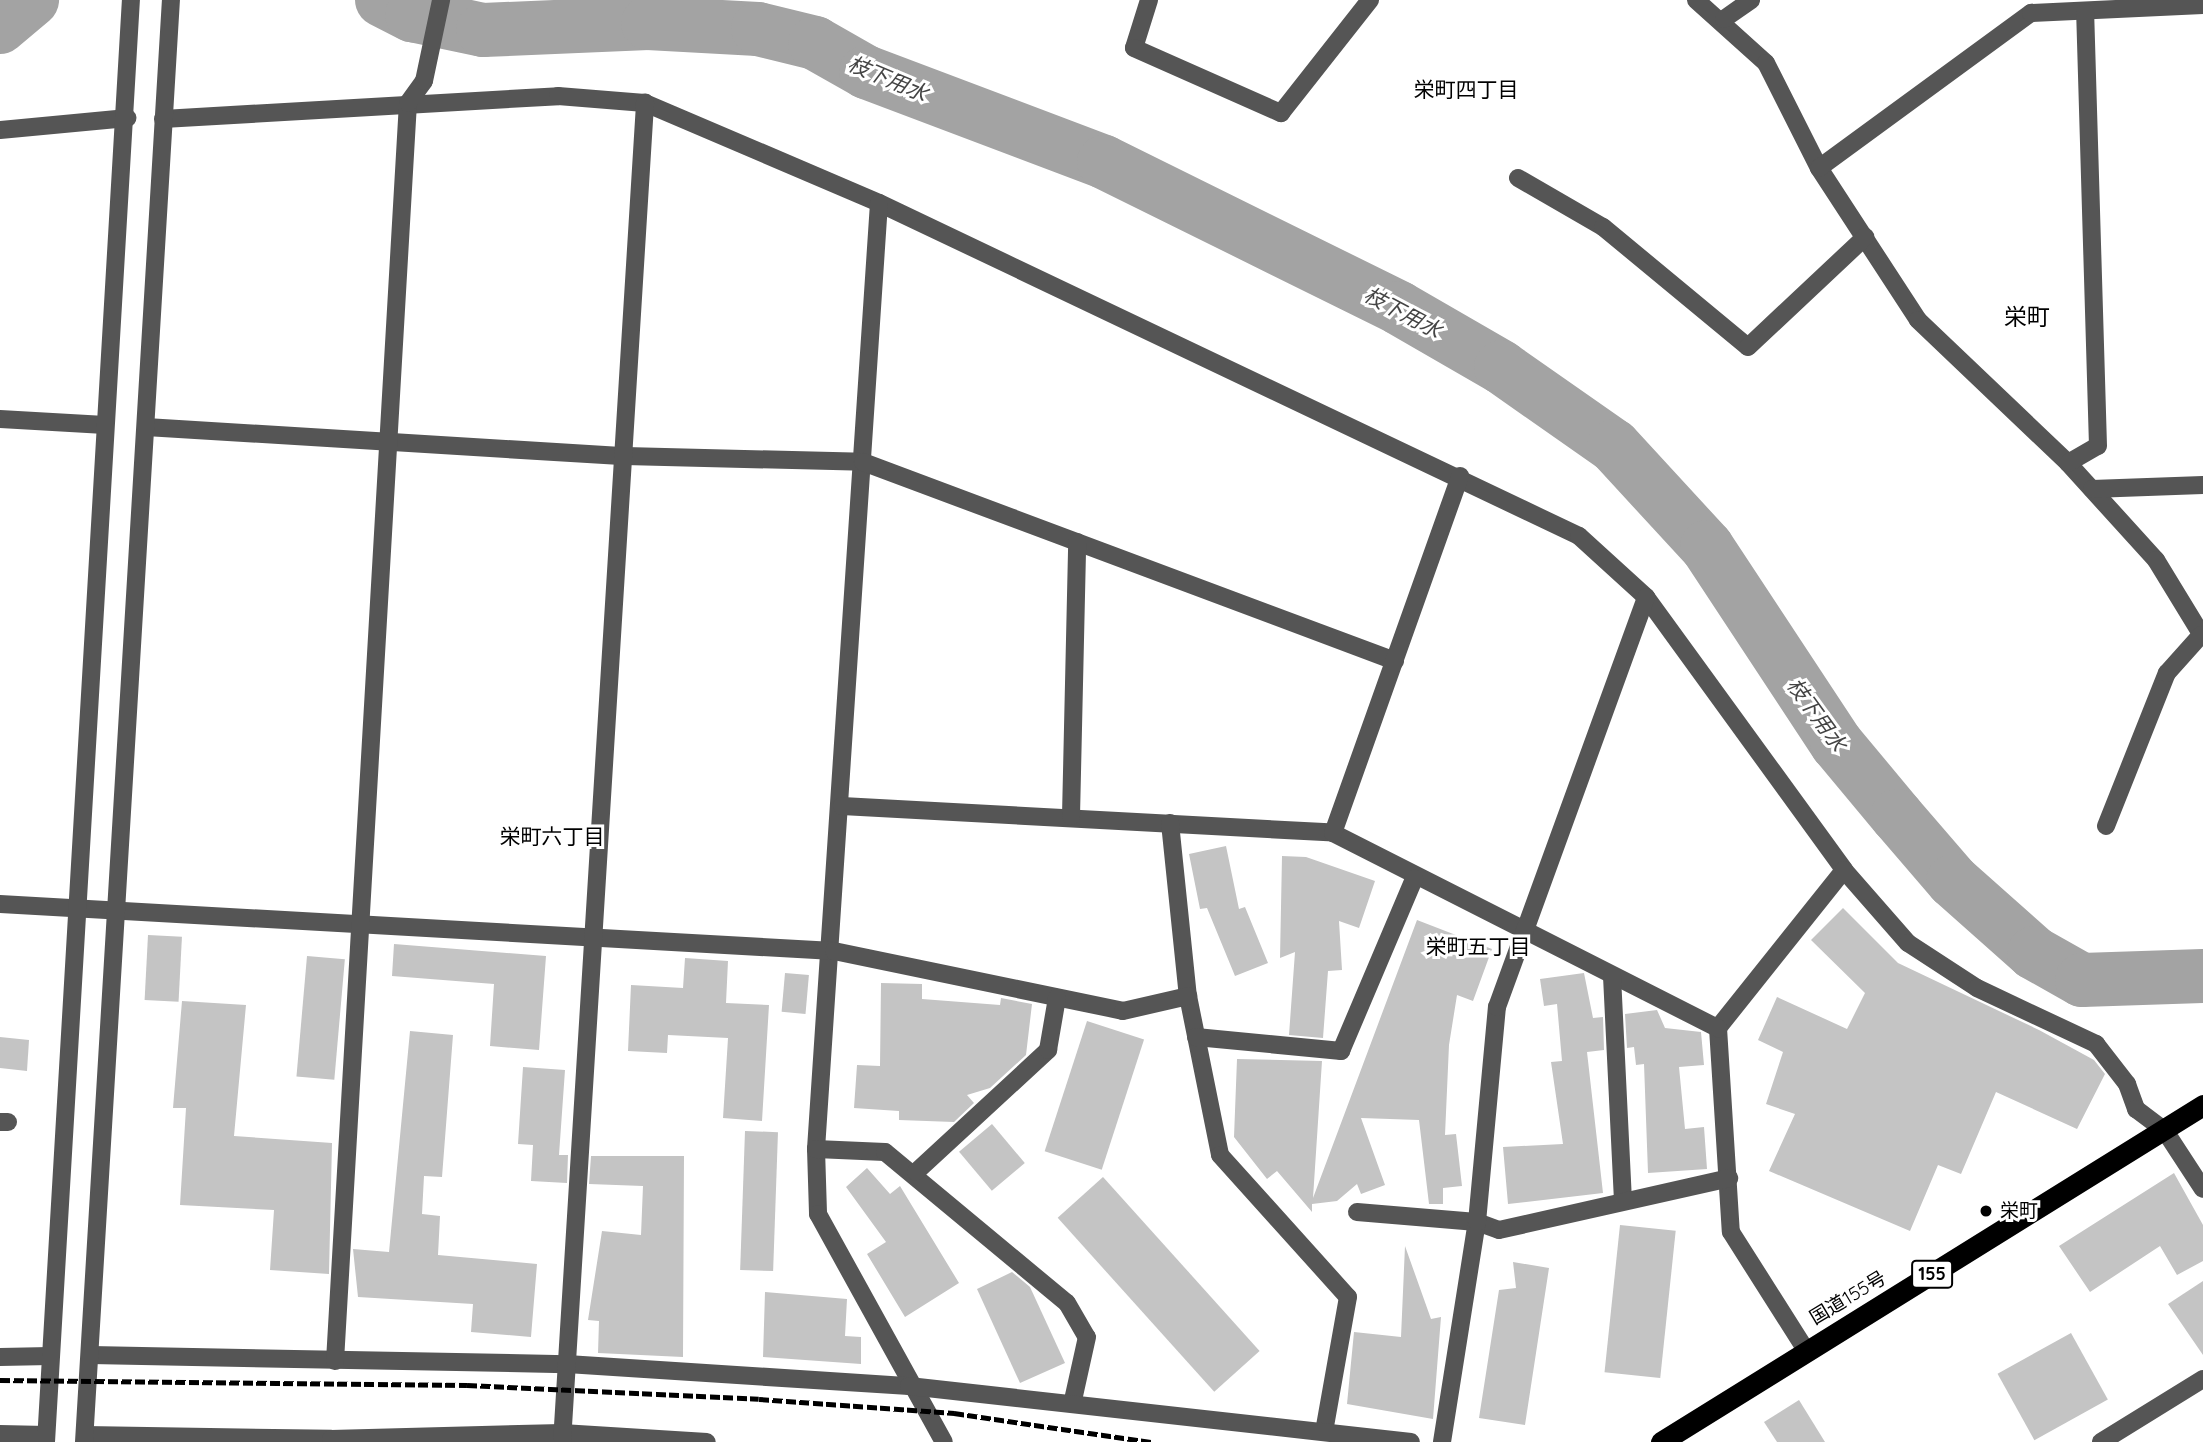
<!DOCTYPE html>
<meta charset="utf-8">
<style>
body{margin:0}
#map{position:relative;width:2203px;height:1442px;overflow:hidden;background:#fff;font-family:Quicksand,"Noto Sans JP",sans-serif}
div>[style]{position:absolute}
.river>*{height:54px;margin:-27px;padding:0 27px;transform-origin:27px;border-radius:27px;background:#a3a3a3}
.building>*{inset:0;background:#c4c4c4;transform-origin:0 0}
.minor>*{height:18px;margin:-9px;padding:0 9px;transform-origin:9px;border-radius:9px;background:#555}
.highway>*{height:21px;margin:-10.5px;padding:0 10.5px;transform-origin:10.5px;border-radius:10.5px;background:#000}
.rail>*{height:5px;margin-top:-2.5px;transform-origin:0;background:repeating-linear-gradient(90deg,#000 0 10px,transparent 0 13.5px)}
.dots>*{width:19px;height:19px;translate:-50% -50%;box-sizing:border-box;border:4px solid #fff;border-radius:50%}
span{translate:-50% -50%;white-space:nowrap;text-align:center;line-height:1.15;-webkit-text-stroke:6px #fff;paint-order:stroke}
.shield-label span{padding:2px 5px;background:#fff;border:2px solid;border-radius:5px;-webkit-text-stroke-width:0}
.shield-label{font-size:18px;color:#000;font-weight:700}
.poi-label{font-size:19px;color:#000}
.left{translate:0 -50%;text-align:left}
.street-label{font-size:19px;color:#000}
.water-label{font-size:21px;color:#444;font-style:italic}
.neighbourhood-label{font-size:21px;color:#000}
.quarter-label{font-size:23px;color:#000}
</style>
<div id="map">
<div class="river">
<i style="left:382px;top:0;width:34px;rotate:27deg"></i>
<i style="left:412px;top:15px;width:73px;rotate:11.9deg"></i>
<i style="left:483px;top:30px;width:165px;rotate:-2.4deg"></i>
<i style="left:648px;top:23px;width:110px;rotate:3.1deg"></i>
<i style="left:758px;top:29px;width:59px;rotate:13.8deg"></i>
<i style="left:815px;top:43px;width:59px;rotate:29.6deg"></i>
<i style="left:866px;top:72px;width:254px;rotate:20.7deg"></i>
<i style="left:1104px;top:162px;width:329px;rotate:26.3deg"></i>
<i style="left:1399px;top:308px;width:118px;rotate:30deg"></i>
<i style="left:1501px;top:367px;width:138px;rotate:35deg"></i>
<i style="left:1614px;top:446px;width:137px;rotate:47.4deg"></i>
<i style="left:1707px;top:547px;width:236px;rotate:56.6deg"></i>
<i style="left:1837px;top:744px;width:94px;rotate:50.2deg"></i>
<i style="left:1897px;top:816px;width:86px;rotate:49.3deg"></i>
<i style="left:1953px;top:881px;width:108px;rotate:41.6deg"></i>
<i style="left:2034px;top:953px;width:55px;rotate:29.4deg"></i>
<i style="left:2082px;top:980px;width:121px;rotate:-1.9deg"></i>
<i style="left:0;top:27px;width:42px;rotate:-40.2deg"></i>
</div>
<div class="building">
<i style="clip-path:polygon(1226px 846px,1239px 909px,1245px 907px,1268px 963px,1235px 976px,1207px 908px,1200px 909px,1189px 854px)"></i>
<i style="clip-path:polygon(1282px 856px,1306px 857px,1375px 881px,1359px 928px,1339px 921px,1342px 970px,1328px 971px,1323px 1038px,1289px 1035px,1295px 952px,1280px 958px)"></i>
<i style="clip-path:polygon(1843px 908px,1898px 963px,2039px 1030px,2094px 1060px,2105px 1074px,2077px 1129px,1996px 1092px,1961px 1174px,1938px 1165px,1910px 1231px,1769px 1171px,1795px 1114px,1766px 1104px,1783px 1052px,1758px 1040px,1777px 997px,1847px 1029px,1865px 993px,1811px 940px)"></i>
<i style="clip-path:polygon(1417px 920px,1492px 949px,1473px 1001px,1457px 995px,1449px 1045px,1445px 1135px,1456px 1134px,1462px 1186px,1443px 1188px,1443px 1204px,1429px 1204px,1419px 1120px,1361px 1118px,1385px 1185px,1361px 1194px,1357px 1184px,1337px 1201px,1312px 1204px,1312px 1212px,1277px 1171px,1267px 1179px,1234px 1137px,1237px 1059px,1322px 1061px,1313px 1198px)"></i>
<i style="left:148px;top:935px;width:34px;height:65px;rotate:3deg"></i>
<i style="clip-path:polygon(394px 944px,546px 956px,539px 1050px,490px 1046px,494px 984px,392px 976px)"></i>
<i style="left:307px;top:956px;width:38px;height:121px;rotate:5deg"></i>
<i style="clip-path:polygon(685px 958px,728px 961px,726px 1003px,769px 1005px,762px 1121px,723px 1118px,728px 1038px,668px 1035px,667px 1053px,628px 1051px,631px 985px,683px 988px)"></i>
<i style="left:785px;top:973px;width:24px;height:39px;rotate:5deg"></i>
<i style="clip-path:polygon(1584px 973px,1593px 1018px,1603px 1017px,1604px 1050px,1587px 1052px,1603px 1193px,1508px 1204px,1503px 1147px,1563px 1144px,1551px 1062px,1562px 1061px,1557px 1004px,1544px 1006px,1540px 979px)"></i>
<i style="clip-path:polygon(881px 983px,922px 984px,922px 999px,1000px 1005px,1001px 998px,1032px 1004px,1026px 1055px,990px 1088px,967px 1095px,974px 1103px,954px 1122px,899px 1120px,899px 1111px,854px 1108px,857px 1065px,880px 1066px)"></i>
<i style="clip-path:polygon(182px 1001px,246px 1005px,234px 1136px,332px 1143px,329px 1274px,270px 1270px,274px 1210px,180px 1205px,186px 1108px,173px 1108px)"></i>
<i style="clip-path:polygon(1657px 1010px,1665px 1028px,1701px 1032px,1704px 1065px,1679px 1067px,1685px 1129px,1704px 1127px,1707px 1169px,1648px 1173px,1644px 1064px,1636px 1065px,1634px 1047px,1627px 1048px,1625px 1014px)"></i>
<i style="left:1087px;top:1021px;width:60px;height:137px;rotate:18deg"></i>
<i style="clip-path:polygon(410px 1031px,453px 1035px,442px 1177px,424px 1176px,422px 1214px,440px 1216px,438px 1255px,537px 1264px,531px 1337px,471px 1332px,473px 1304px,358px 1297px,353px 1249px,389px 1252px)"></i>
<i style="clip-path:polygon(0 1037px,29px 1040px,27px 1071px,0 1068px)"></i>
<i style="clip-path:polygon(523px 1067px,565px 1070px,559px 1155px,568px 1155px,567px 1183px,531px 1181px,533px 1145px,518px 1144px)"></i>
<i style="left:992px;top:1124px;width:51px;height:43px;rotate:50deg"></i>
<i style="left:745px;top:1131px;width:33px;height:139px;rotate:2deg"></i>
<i style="clip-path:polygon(591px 1156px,684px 1156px,683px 1357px,598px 1353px,599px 1321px,588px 1320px,602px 1231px,641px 1235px,643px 1186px,589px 1184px)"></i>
<i style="clip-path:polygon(867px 1168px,890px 1194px,900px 1186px,959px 1283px,905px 1317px,867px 1254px,886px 1242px,846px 1187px)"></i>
<i style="clip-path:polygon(2174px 1173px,2203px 1225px,2203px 1261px,2177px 1275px,2160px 1246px,2090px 1292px,2059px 1246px)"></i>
<i style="left:1103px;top:1177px;width:234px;height:61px;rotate:48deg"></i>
<i style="left:1620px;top:1225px;width:56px;height:148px;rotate:6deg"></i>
<i style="clip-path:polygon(1405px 1246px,1431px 1319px,1441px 1317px,1433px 1419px,1347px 1404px,1354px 1332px,1401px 1337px)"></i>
<i style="clip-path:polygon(1513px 1262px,1549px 1268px,1525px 1425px,1479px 1418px,1499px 1290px,1516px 1288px)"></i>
<i style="clip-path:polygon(1012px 1272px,1030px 1287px,1065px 1363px,1020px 1383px,977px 1289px)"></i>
<i style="clip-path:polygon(2203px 1281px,2203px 1355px,2168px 1304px)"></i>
<i style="clip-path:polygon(765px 1292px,847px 1299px,845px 1336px,861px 1337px,861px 1364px,763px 1357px)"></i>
<i style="left:2071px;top:1333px;width:76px;height:84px;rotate:61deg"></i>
<i style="clip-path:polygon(1799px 1400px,1825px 1442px,1777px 1442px,1764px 1422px)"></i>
</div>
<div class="minor">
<i style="left:1149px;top:0;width:50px;rotate:107.4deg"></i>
<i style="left:1134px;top:48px;width:161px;rotate:23.9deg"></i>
<i style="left:1281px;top:113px;width:144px;rotate:-51.8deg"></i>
<i style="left:1696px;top:0;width:94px;rotate:42deg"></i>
<i style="left:1766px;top:63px;width:118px;rotate:63.2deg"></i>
<i style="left:1819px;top:168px;width:181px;rotate:56.9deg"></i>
<i style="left:1918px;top:320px;width:207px;rotate:43.6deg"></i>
<i style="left:2068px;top:463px;width:131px;rotate:47.8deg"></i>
<i style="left:2156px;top:560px;width:90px;rotate:58.6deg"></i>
<i style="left:1724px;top:19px;width:33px;rotate:-35deg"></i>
<i style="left:163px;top:119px;width:396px;rotate:-3.3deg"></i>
<i style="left:558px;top:96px;width:87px;rotate:4.6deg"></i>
<i style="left:645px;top:103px;width:254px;rotate:23.1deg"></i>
<i style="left:879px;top:203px;width:775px;rotate:25.44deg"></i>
<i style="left:1579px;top:536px;width:91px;rotate:42.3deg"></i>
<i style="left:1646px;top:597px;width:337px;rotate:54deg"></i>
<i style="left:1844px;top:870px;width:202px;rotate:128.6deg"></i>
<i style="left:1718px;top:1028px;width:204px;rotate:86.4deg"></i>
<i style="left:1731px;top:1232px;width:140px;rotate:57.6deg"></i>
<i style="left:0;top:130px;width:128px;rotate:-5.4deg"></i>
<i style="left:1819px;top:168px;width:263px;rotate:-36.2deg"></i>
<i style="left:2031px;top:13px;width:172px;rotate:-2.7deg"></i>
<i style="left:1518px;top:178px;width:98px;rotate:30deg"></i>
<i style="left:1603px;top:227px;width:188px;rotate:39.6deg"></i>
<i style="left:1748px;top:347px;width:161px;rotate:-43.2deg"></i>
<i style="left:879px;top:203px;width:948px;rotate:93.81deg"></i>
<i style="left:816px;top:1149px;width:65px;rotate:88.2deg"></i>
<i style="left:818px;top:1214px;width:260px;rotate:61.1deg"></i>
<i style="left:0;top:419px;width:105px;rotate:3.3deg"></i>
<i style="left:146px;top:427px;width:480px;rotate:3.5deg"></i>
<i style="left:625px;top:456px;width:238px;rotate:1.4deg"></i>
<i style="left:863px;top:462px;width:568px;rotate:20.51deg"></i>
<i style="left:2068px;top:463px;width:34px;rotate:-30deg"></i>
<i style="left:2098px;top:446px;width:434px;rotate:-91.7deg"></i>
<i style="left:2092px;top:489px;width:111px;rotate:-2.1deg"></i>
<i style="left:842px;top:806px;width:492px;rotate:3.1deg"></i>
<i style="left:1333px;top:833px;width:432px;rotate:26.9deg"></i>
<i style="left:1071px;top:816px;width:274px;rotate:-88.7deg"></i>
<i style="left:1170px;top:823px;width:174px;rotate:84.1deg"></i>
<i style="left:1188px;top:996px;width:162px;rotate:78.6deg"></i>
<i style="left:1220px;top:1155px;width:191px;rotate:48deg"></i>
<i style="left:1348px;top:1297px;width:137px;rotate:100.1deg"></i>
<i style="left:2106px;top:826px;width:165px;rotate:-68.3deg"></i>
<i style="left:2167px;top:673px;width:51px;rotate:-48.2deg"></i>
<i style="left:1333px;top:833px;width:379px;rotate:-70.4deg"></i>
<i style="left:1844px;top:870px;width:97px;rotate:48.8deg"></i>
<i style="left:1908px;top:943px;width:82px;rotate:33.1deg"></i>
<i style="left:1977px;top:988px;width:132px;rotate:25.2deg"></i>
<i style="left:2096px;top:1044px;width:51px;rotate:52.2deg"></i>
<i style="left:2127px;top:1084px;width:27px;rotate:70deg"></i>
<i style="left:2136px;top:1109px;width:36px;rotate:37deg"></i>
<i style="left:2165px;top:1131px;width:69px;rotate:56.8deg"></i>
<i style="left:0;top:904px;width:835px;rotate:3.23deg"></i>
<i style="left:834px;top:951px;width:295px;rotate:11.7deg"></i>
<i style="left:1123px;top:1011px;width:67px;rotate:-13deg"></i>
<i style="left:1612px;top:976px;width:224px;rotate:87.2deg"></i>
<i style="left:1196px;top:1037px;width:146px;rotate:5.5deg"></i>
<i style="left:1341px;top:1051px;width:187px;rotate:-67deg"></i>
<i style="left:0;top:1122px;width:8px"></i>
<i style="left:816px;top:1149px;width:69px;rotate:2.5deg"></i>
<i style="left:885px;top:1152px;width:236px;rotate:39.7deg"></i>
<i style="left:1067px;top:1303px;width:39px;rotate:60deg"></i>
<i style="left:1087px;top:1337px;width:65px;rotate:102.5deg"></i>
<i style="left:916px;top:1172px;width:180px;rotate:-42.7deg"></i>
<i style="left:1048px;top:1050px;width:53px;rotate:-80.2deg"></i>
<i style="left:1357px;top:1212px;width:120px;rotate:4.8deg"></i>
<i style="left:1477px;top:1222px;width:23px;rotate:20deg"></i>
<i style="left:1499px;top:1230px;width:236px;rotate:-12.7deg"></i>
<i style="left:91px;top:1355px;width:476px;rotate:1.1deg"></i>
<i style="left:567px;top:1364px;width:343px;rotate:3.7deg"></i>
<i style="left:909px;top:1386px;width:505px;rotate:6.37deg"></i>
<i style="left:0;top:1357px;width:50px;rotate:-1.1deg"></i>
<i style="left:335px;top:1361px;width:1260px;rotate:-86.68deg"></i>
<i style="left:408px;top:103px;width:27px;rotate:-54deg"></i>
<i style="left:424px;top:81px;width:83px;rotate:-78.1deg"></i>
<i style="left:0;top:1434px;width:46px;rotate:1.2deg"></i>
<i style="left:85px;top:1435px;width:246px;rotate:0.9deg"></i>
<i style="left:331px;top:1439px;width:231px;rotate:-1.5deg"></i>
<i style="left:562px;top:1433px;width:145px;rotate:3.6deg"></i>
<i style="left:46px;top:1442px;width:1445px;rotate:-86.63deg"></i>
<i style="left:84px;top:1442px;width:1445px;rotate:-86.55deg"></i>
<i style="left:562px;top:1442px;width:1342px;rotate:-86.45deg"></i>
<i style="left:1442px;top:1442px;width:223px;rotate:-81deg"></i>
<i style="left:1477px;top:1222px;width:216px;rotate:-84.7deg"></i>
<i style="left:1497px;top:1007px;width:436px;rotate:-70deg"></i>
<i style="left:2101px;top:1442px;width:120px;rotate:-31.7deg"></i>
</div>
<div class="highway">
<i style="left:1661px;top:1442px;width:638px;rotate:-31.87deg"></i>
</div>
<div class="rail">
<i style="left:0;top:1380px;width:467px;rotate:0.6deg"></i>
<i style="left:467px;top:1385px;width:292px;rotate:2.7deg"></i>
<i style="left:759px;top:1399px;width:196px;rotate:4.1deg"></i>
<i style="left:954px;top:1413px;width:199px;rotate:8.4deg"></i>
</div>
<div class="dots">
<i style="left:1986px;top:1211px;background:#000"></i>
</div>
<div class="shield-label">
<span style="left:1932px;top:1274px">155</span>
</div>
<div class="poi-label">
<span class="left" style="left:2000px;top:1211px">栄町</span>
</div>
<div class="street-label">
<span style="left:1848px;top:1298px;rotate:-31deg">国道155号</span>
</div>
<div class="water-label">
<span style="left:888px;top:78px;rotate:23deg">枝下用水</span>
<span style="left:1403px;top:312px;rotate:28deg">枝下用水</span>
<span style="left:1817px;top:714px;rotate:54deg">枝下用水</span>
</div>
<div class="neighbourhood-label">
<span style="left:1466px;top:89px">栄町四丁目</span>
<span style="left:552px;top:836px">栄町六丁目</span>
<span style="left:1478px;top:946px">栄町五丁目</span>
</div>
<div class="quarter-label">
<span style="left:2027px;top:317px">栄町</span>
</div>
</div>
